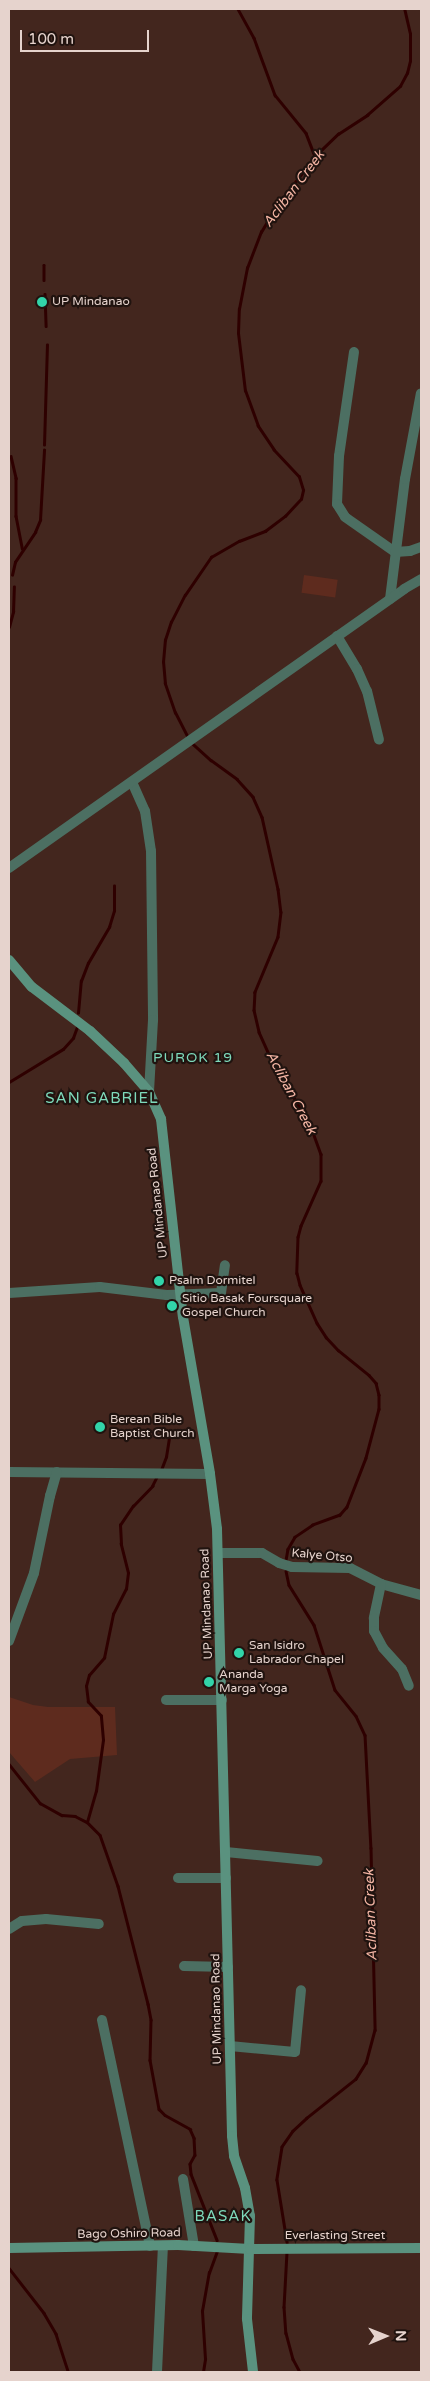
<!DOCTYPE html>
<style>
body{margin:0}
#map{position:relative;width:430px;height:2381px;overflow:hidden;background:#43261e;font-family:"Varela Round",sans-serif}
div>[style]{position:absolute}
.green>*{inset:0;background:#5e2b1e;transform-origin:0 0}
.stream>*{height:2.5px;margin:-1.25px;padding:0 1.25px;transform-origin:1.25px;border-radius:1.25px;background:#2e0000}
.street>*{height:10px;margin:-5px;padding:0 5px;transform-origin:5px;border-radius:5px;background:#4c6f62}
.secondary>*{height:10px;margin:-5px;padding:0 5px;transform-origin:5px;border-radius:5px;background:#5a927f}
.dots>*{width:14px;height:14px;translate:-50% -50%;box-sizing:border-box;border:2px solid #20130f;border-radius:50%}
span{translate:-50% -50%;white-space:nowrap;text-align:center;line-height:1.15;-webkit-text-stroke:4.5px #20130f;paint-order:stroke}
.poi-label{font-size:12px;color:#e6d3cd}
.left{translate:0 -50%;text-align:left}
.street-label{font-size:12px;color:#e6d3cd}
.water-label{font-size:14px;color:#f4b5a4;font-style:italic}
.neighbourhood-label{font-size:14px;color:#7edabb;letter-spacing:1px}
.quarter-label{font-size:15px;color:#7edabb;letter-spacing:1px}
.frame{position:absolute;inset:0;border:10px solid #e6d3cd;pointer-events:none}
.north{position:absolute;left:360px;top:2311px;width:50px;height:50px;-webkit-text-stroke:4px #20130f;paint-order:stroke;rotate:89deg;font-size:14px;font-weight:700;line-height:20px;text-align:center;color:#e6d3cd}
.north::after{content:'';display:block;margin:auto;width:18px;height:22px;background:#e6d3cd;clip-path:polygon(50% 0,100% 100%,50% 72%,0 100%)}
.scale{position:absolute;left:20px;top:30px;width:129px;height:22px;box-sizing:border-box;border:2px solid #e6d3cd;border-top:0;padding-left:6px;font-size:15px;line-height:18px;white-space:nowrap;color:#e6d3cd;-webkit-text-stroke:4px #20130f;paint-order:stroke}
</style>
<div id="map">
<div class="green">
<i style="left:304px;top:575px;width:34px;height:18px;rotate:8deg"></i>
<i style="clip-path:polygon(9px 1697px,33px 1705px,48px 1707px,115px 1707px,117px 1755px,70px 1759px,35px 1782px,9px 1752px)"></i>
</div>
<div class="stream">
<i style="left:238px;top:9px;width:33px;rotate:61deg"></i>
<i style="left:254px;top:38px;width:61px;rotate:69.8deg"></i>
<i style="left:275px;top:95px;width:49px;rotate:50.8deg"></i>
<i style="left:306px;top:133px;width:25px;rotate:69deg"></i>
<i style="left:44px;top:265px;width:15px;rotate:90deg"></i>
<i style="left:45px;top:294px;width:32px;rotate:88deg"></i>
<i style="left:44px;top:445px;width:100px;rotate:-88.3deg"></i>
<i style="left:11px;top:456px;width:23px;rotate:77deg"></i>
<i style="left:16px;top:478px;width:38px;rotate:90deg"></i>
<i style="left:16px;top:516px;width:33px;rotate:79deg"></i>
<i style="left:12px;top:575px;width:13px;rotate:-77deg"></i>
<i style="left:15px;top:562px;width:36px;rotate:-56deg"></i>
<i style="left:35px;top:532px;width:13px;rotate:-67deg"></i>
<i style="left:40px;top:520px;width:70px;rotate:-86.7deg"></i>
<i style="left:9px;top:627px;width:16px;rotate:-75deg"></i>
<i style="left:13px;top:612px;width:25px;rotate:-88deg"></i>
<i style="left:188px;top:738px;width:28px;rotate:-117deg"></i>
<i style="left:175px;top:713px;width:31px;rotate:-109deg"></i>
<i style="left:165px;top:684px;width:22px;rotate:-95deg"></i>
<i style="left:163px;top:662px;width:22px;rotate:-85deg"></i>
<i style="left:165px;top:640px;width:19px;rotate:-72deg"></i>
<i style="left:171px;top:622px;width:30px;rotate:-63deg"></i>
<i style="left:185px;top:595px;width:46px;rotate:-55.6deg"></i>
<i style="left:211px;top:557px;width:32px;rotate:-30deg"></i>
<i style="left:239px;top:541px;width:28px;rotate:-21deg"></i>
<i style="left:265px;top:531px;width:25px;rotate:-37deg"></i>
<i style="left:285px;top:516px;width:23px;rotate:-47deg"></i>
<i style="left:301px;top:499px;width:9px;rotate:-77deg"></i>
<i style="left:303px;top:490px;width:14px;rotate:-107deg"></i>
<i style="left:299px;top:477px;width:37px;rotate:-133deg"></i>
<i style="left:274px;top:450px;width:29px;rotate:-124deg"></i>
<i style="left:258px;top:426px;width:37px;rotate:-110deg"></i>
<i style="left:245px;top:391px;width:58px;rotate:-96.9deg"></i>
<i style="left:238px;top:333px;width:24px;rotate:-88deg"></i>
<i style="left:239px;top:309px;width:42px;rotate:-79deg"></i>
<i style="left:247px;top:268px;width:39px;rotate:-69deg"></i>
<i style="left:261px;top:232px;width:29px;rotate:-59deg"></i>
<i style="left:276px;top:207px;width:64px;rotate:-52.6deg"></i>
<i style="left:315px;top:156px;width:32px;rotate:-44deg"></i>
<i style="left:338px;top:134px;width:35px;rotate:-33deg"></i>
<i style="left:367px;top:115px;width:44px;rotate:-41.3deg"></i>
<i style="left:400px;top:86px;width:15px;rotate:-62deg"></i>
<i style="left:407px;top:73px;width:12px;rotate:-76deg"></i>
<i style="left:410px;top:61px;width:27px;rotate:-90deg"></i>
<i style="left:410px;top:34px;width:26px;rotate:-103deg"></i>
<i style="left:193px;top:744px;width:24px;rotate:42deg"></i>
<i style="left:211px;top:760px;width:32px;rotate:36deg"></i>
<i style="left:237px;top:779px;width:24px;rotate:48deg"></i>
<i style="left:253px;top:797px;width:22px;rotate:66deg"></i>
<i style="left:262px;top:817px;width:74px;rotate:77.5deg"></i>
<i style="left:278px;top:889px;width:23px;rotate:83deg"></i>
<i style="left:281px;top:912px;width:25px;rotate:97deg"></i>
<i style="left:278px;top:937px;width:60px;rotate:112.7deg"></i>
<i style="left:255px;top:992px;width:18px;rotate:93deg"></i>
<i style="left:254px;top:1010px;width:23px;rotate:77deg"></i>
<i style="left:259px;top:1032px;width:24px;rotate:66deg"></i>
<i style="left:269px;top:1054px;width:84px;rotate:60.1deg"></i>
<i style="left:311px;top:1127px;width:29px;rotate:70deg"></i>
<i style="left:321px;top:1154px;width:27px;rotate:90deg"></i>
<i style="left:321px;top:1181px;width:49px;rotate:114deg"></i>
<i style="left:301px;top:1226px;width:11px;rotate:105deg"></i>
<i style="left:298px;top:1237px;width:36px;rotate:92deg"></i>
<i style="left:297px;top:1273px;width:12px;rotate:76deg"></i>
<i style="left:300px;top:1285px;width:42px;rotate:65.9deg"></i>
<i style="left:317px;top:1323px;width:17px;rotate:57deg"></i>
<i style="left:326px;top:1337px;width:18px;rotate:47deg"></i>
<i style="left:338px;top:1350px;width:40px;rotate:39deg"></i>
<i style="left:369px;top:1375px;width:11px;rotate:49deg"></i>
<i style="left:376px;top:1383px;width:12px;rotate:76deg"></i>
<i style="left:379px;top:1395px;width:14px;rotate:90deg"></i>
<i style="left:379px;top:1409px;width:51px;rotate:104.9deg"></i>
<i style="left:366px;top:1458px;width:53px;rotate:111.2deg"></i>
<i style="left:347px;top:1507px;width:11px;rotate:131deg"></i>
<i style="left:340px;top:1515px;width:29px;rotate:160deg"></i>
<i style="left:313px;top:1525px;width:22px;rotate:146deg"></i>
<i style="left:295px;top:1537px;width:14px;rotate:120deg"></i>
<i style="left:288px;top:1549px;width:11px;rotate:100deg"></i>
<i style="left:78px;top:1013px;width:32px;rotate:-85deg"></i>
<i style="left:81px;top:981px;width:19px;rotate:-69deg"></i>
<i style="left:88px;top:963px;width:42px;rotate:-59.7deg"></i>
<i style="left:109px;top:927px;width:17px;rotate:-73deg"></i>
<i style="left:114px;top:911px;width:25px;rotate:-90deg"></i>
<i style="left:9px;top:1082px;width:63px;rotate:-31.4deg"></i>
<i style="left:63px;top:1049px;width:15px;rotate:-48deg"></i>
<i style="left:73px;top:1038px;width:12px;rotate:-70deg"></i>
<i style="left:161px;top:1470px;width:14px;rotate:-69deg"></i>
<i style="left:166px;top:1457px;width:20px;rotate:-81deg"></i>
<i style="left:286px;top:1571px;width:14px;rotate:78deg"></i>
<i style="left:289px;top:1585px;width:47px;rotate:58deg"></i>
<i style="left:314px;top:1625px;width:68px;rotate:72.1deg"></i>
<i style="left:335px;top:1690px;width:33px;rotate:51deg"></i>
<i style="left:356px;top:1716px;width:21px;rotate:65deg"></i>
<i style="left:365px;top:1735px;width:113px;rotate:87deg"></i>
<i style="left:371px;top:1848px;width:182px;rotate:88.7deg"></i>
<i style="left:375px;top:2030px;width:34px;rotate:105deg"></i>
<i style="left:366px;top:2063px;width:19px;rotate:122deg"></i>
<i style="left:356px;top:2079px;width:63px;rotate:141.5deg"></i>
<i style="left:307px;top:2118px;width:19px;rotate:137deg"></i>
<i style="left:293px;top:2131px;width:19px;rotate:125deg"></i>
<i style="left:282px;top:2147px;width:33px;rotate:99deg"></i>
<i style="left:277px;top:2180px;width:63px;rotate:80.8deg"></i>
<i style="left:9px;top:1764px;width:50px;rotate:51.5deg"></i>
<i style="left:40px;top:1803px;width:25px;rotate:29deg"></i>
<i style="left:62px;top:1815px;width:13px;rotate:4deg"></i>
<i style="left:75px;top:1816px;width:13px;rotate:27deg"></i>
<i style="left:87px;top:1822px;width:18px;rotate:45deg"></i>
<i style="left:100px;top:1835px;width:54px;rotate:70.6deg"></i>
<i style="left:118px;top:1886px;width:122px;rotate:75.7deg"></i>
<i style="left:148px;top:2004px;width:16px;rotate:79deg"></i>
<i style="left:151px;top:2020px;width:40px;rotate:91.4deg"></i>
<i style="left:150px;top:2060px;width:50px;rotate:79.6deg"></i>
<i style="left:159px;top:2109px;width:8px;rotate:45deg"></i>
<i style="left:165px;top:2115px;width:29px;rotate:29deg"></i>
<i style="left:190px;top:2129px;width:10px;rotate:66deg"></i>
<i style="left:194px;top:2138px;width:17px;rotate:87deg"></i>
<i style="left:195px;top:2155px;width:10px;rotate:119deg"></i>
<i style="left:190px;top:2164px;width:10px;rotate:84deg"></i>
<i style="left:191px;top:2174px;width:71px;rotate:68.5deg"></i>
<i style="left:87px;top:1822px;width:32px;rotate:-74deg"></i>
<i style="left:96px;top:1791px;width:51px;rotate:-82.2deg"></i>
<i style="left:103px;top:1740px;width:24px;rotate:-95deg"></i>
<i style="left:101px;top:1716px;width:19px;rotate:-133deg"></i>
<i style="left:88px;top:1702px;width:16px;rotate:-97deg"></i>
<i style="left:86px;top:1686px;width:11px;rotate:-75deg"></i>
<i style="left:89px;top:1675px;width:23px;rotate:-49deg"></i>
<i style="left:104px;top:1658px;width:45px;rotate:-78.4deg"></i>
<i style="left:113px;top:1614px;width:28px;rotate:-63deg"></i>
<i style="left:126px;top:1589px;width:16px;rotate:-83deg"></i>
<i style="left:128px;top:1573px;width:30px;rotate:-104deg"></i>
<i style="left:121px;top:1544px;width:19px;rotate:-93deg"></i>
<i style="left:120px;top:1525px;width:23px;rotate:-56deg"></i>
<i style="left:133px;top:1506px;width:28px;rotate:-46deg"></i>
<i style="left:152px;top:1486px;width:9px;rotate:-63deg"></i>
<i style="left:287px;top:2252px;width:55px;rotate:93.1deg"></i>
<i style="left:284px;top:2307px;width:26px;rotate:86deg"></i>
<i style="left:286px;top:2333px;width:27px;rotate:75deg"></i>
<i style="left:293px;top:2359px;width:15px;rotate:62deg"></i>
<i style="left:9px;top:2268px;width:57px;rotate:52.1deg"></i>
<i style="left:44px;top:2313px;width:24px;rotate:60deg"></i>
<i style="left:56px;top:2334px;width:40px;rotate:72deg"></i>
<i style="left:203px;top:2372px;width:13px;rotate:-81deg"></i>
<i style="left:205px;top:2359px;width:48px;rotate:-93.6deg"></i>
<i style="left:202px;top:2311px;width:39px;rotate:-80deg"></i>
<i style="left:209px;top:2273px;width:23px;rotate:-70deg"></i>
</div>
<div class="street">
<i style="left:354px;top:352px;width:105px;rotate:98.2deg"></i>
<i style="left:339px;top:456px;width:48px;rotate:92.4deg"></i>
<i style="left:337px;top:504px;width:15px;rotate:58deg"></i>
<i style="left:345px;top:517px;width:61px;rotate:35deg"></i>
<i style="left:395px;top:552px;width:15px;rotate:-4deg"></i>
<i style="left:410px;top:551px;width:12px;rotate:-20deg"></i>
<i style="left:390px;top:599px;width:121px;rotate:-82.9deg"></i>
<i style="left:405px;top:479px;width:87px;rotate:-79.5deg"></i>
<i style="left:337px;top:636px;width:39px;rotate:59deg"></i>
<i style="left:357px;top:669px;width:24px;rotate:66deg"></i>
<i style="left:367px;top:691px;width:50px;rotate:76.2deg"></i>
<i style="left:132px;top:782px;width:32px;rotate:66deg"></i>
<i style="left:145px;top:811px;width:40px;rotate:81.5deg"></i>
<i style="left:151px;top:851px;width:169px;rotate:89.3deg"></i>
<i style="left:153px;top:1020px;width:72px;rotate:93.2deg"></i>
<i style="left:9px;top:868px;width:484px;rotate:-35.2deg"></i>
<i style="left:404px;top:589px;width:20px;rotate:-30deg"></i>
<i style="left:9px;top:1293px;width:91px;rotate:-3.8deg"></i>
<i style="left:100px;top:1287px;width:67px;rotate:6.8deg"></i>
<i style="left:167px;top:1295px;width:54px;rotate:-2.1deg"></i>
<i style="left:221px;top:1293px;width:28px;rotate:-82deg"></i>
<i style="left:9px;top:1472px;width:201px;rotate:0.6deg"></i>
<i style="left:218px;top:1553px;width:44px"></i>
<i style="left:262px;top:1553px;width:20px;rotate:30deg"></i>
<i style="left:279px;top:1563px;width:14px;rotate:17deg"></i>
<i style="left:292px;top:1567px;width:58px;rotate:1deg"></i>
<i style="left:350px;top:1568px;width:35px;rotate:27deg"></i>
<i style="left:381px;top:1584px;width:41px;rotate:15.4deg"></i>
<i style="left:381px;top:1584px;width:35px;rotate:102deg"></i>
<i style="left:374px;top:1618px;width:13px;rotate:90deg"></i>
<i style="left:374px;top:1631px;width:19px;rotate:62deg"></i>
<i style="left:383px;top:1648px;width:28px;rotate:48deg"></i>
<i style="left:402px;top:1669px;width:18px;rotate:68deg"></i>
<i style="left:9px;top:1641px;width:72px;rotate:-69.8deg"></i>
<i style="left:34px;top:1573px;width:79px;rotate:-78.3deg"></i>
<i style="left:50px;top:1496px;width:25px;rotate:-74deg"></i>
<i style="left:166px;top:1700px;width:56px"></i>
<i style="left:226px;top:1852px;width:92px;rotate:5.6deg"></i>
<i style="left:178px;top:1878px;width:48px"></i>
<i style="left:9px;top:1929px;width:15px;rotate:-32deg"></i>
<i style="left:22px;top:1921px;width:24px;rotate:-5deg"></i>
<i style="left:46px;top:1919px;width:53px;rotate:5.4deg"></i>
<i style="left:184px;top:1966px;width:44px;rotate:1.3deg"></i>
<i style="left:102px;top:2020px;width:231px;rotate:78deg"></i>
<i style="left:230px;top:2046px;width:65px;rotate:5.3deg"></i>
<i style="left:295px;top:2052px;width:62px;rotate:-84.5deg"></i>
<i style="left:183px;top:2179px;width:68px;rotate:80.7deg"></i>
<i style="left:157px;top:2372px;width:126px;rotate:-87.3deg"></i>
</div>
<div class="secondary">
<i style="left:9px;top:960px;width:35px;rotate:50deg"></i>
<i style="left:32px;top:987px;width:73px;rotate:37.2deg"></i>
<i style="left:90px;top:1031px;width:47px;rotate:43.3deg"></i>
<i style="left:124px;top:1063px;width:38px;rotate:49deg"></i>
<i style="left:149px;top:1092px;width:30px;rotate:66deg"></i>
<i style="left:161px;top:1119px;width:199px;rotate:83.7deg"></i>
<i style="left:183px;top:1317px;width:159px;rotate:80.2deg"></i>
<i style="left:210px;top:1474px;width:55px;rotate:82.7deg"></i>
<i style="left:217px;top:1529px;width:607px;rotate:88.58deg"></i>
<i style="left:232px;top:2136px;width:20px;rotate:84deg"></i>
<i style="left:234px;top:2156px;width:34px;rotate:71deg"></i>
<i style="left:245px;top:2188px;width:28px;rotate:80deg"></i>
<i style="left:250px;top:2216px;width:103px;rotate:91.7deg"></i>
<i style="left:247px;top:2319px;width:53px;rotate:83.5deg"></i>
<i style="left:9px;top:2248px;width:169px;rotate:-1deg"></i>
<i style="left:178px;top:2245px;width:72px;rotate:3.2deg"></i>
<i style="left:250px;top:2249px;width:171px;rotate:-0.3deg"></i>
</div>
<div class="dots">
<i style="left:42px;top:302px;background:#32d4a9"></i>
<i style="left:159px;top:1281px;background:#32d4a9"></i>
<i style="left:172px;top:1306px;background:#32d4a9"></i>
<i style="left:100px;top:1427px;background:#32d4a9"></i>
<i style="left:239px;top:1653px;background:#32d4a9"></i>
<i style="left:209px;top:1682px;background:#32d4a9"></i>
</div>
<div class="poi-label">
<span class="left" style="left:52px;top:302px">UP Mindanao</span>
<span class="left" style="left:169px;top:1281px">Psalm Dormitel</span>
<span class="left" style="left:182px;top:1306px">Sitio Basak Foursquare<br>Gospel Church</span>
<span class="left" style="left:110px;top:1427px">Berean Bible<br>Baptist Church</span>
<span class="left" style="left:249px;top:1653px">San Isidro<br>Labrador Chapel</span>
<span class="left" style="left:219px;top:1682px">Ananda<br>Marga Yoga</span>
</div>
<div class="street-label">
<span style="left:158px;top:1203px;rotate:-96deg">UP Mindanao Road</span>
<span style="left:322px;top:1556px;rotate:5deg">Kalye Otso</span>
<span style="left:207px;top:1604px;rotate:-92deg">UP Mindanao Road</span>
<span style="left:217px;top:2009px;rotate:-91deg">UP Mindanao Road</span>
<span style="left:129px;top:2234px;rotate:-1deg">Bago Oshiro Road</span>
<span style="left:335px;top:2236px">Everlasting Street</span>
</div>
<div class="water-label">
<span style="left:294px;top:189px;rotate:-53deg">Acliban Creek</span>
<span style="left:291px;top:1093px;rotate:62deg">Acliban Creek</span>
<span style="left:371px;top:1915px;rotate:-92deg">Acliban Creek</span>
</div>
<div class="neighbourhood-label">
<span style="left:193px;top:1058px">PUROK 19</span>
</div>
<div class="quarter-label">
<span style="left:102px;top:1099px">SAN GABRIEL</span>
<span style="left:223px;top:2217px">BASAK</span>
</div>
<div class="frame"></div>
<div class="north">N</div>
<div class="scale">100 m</div>
</div>
